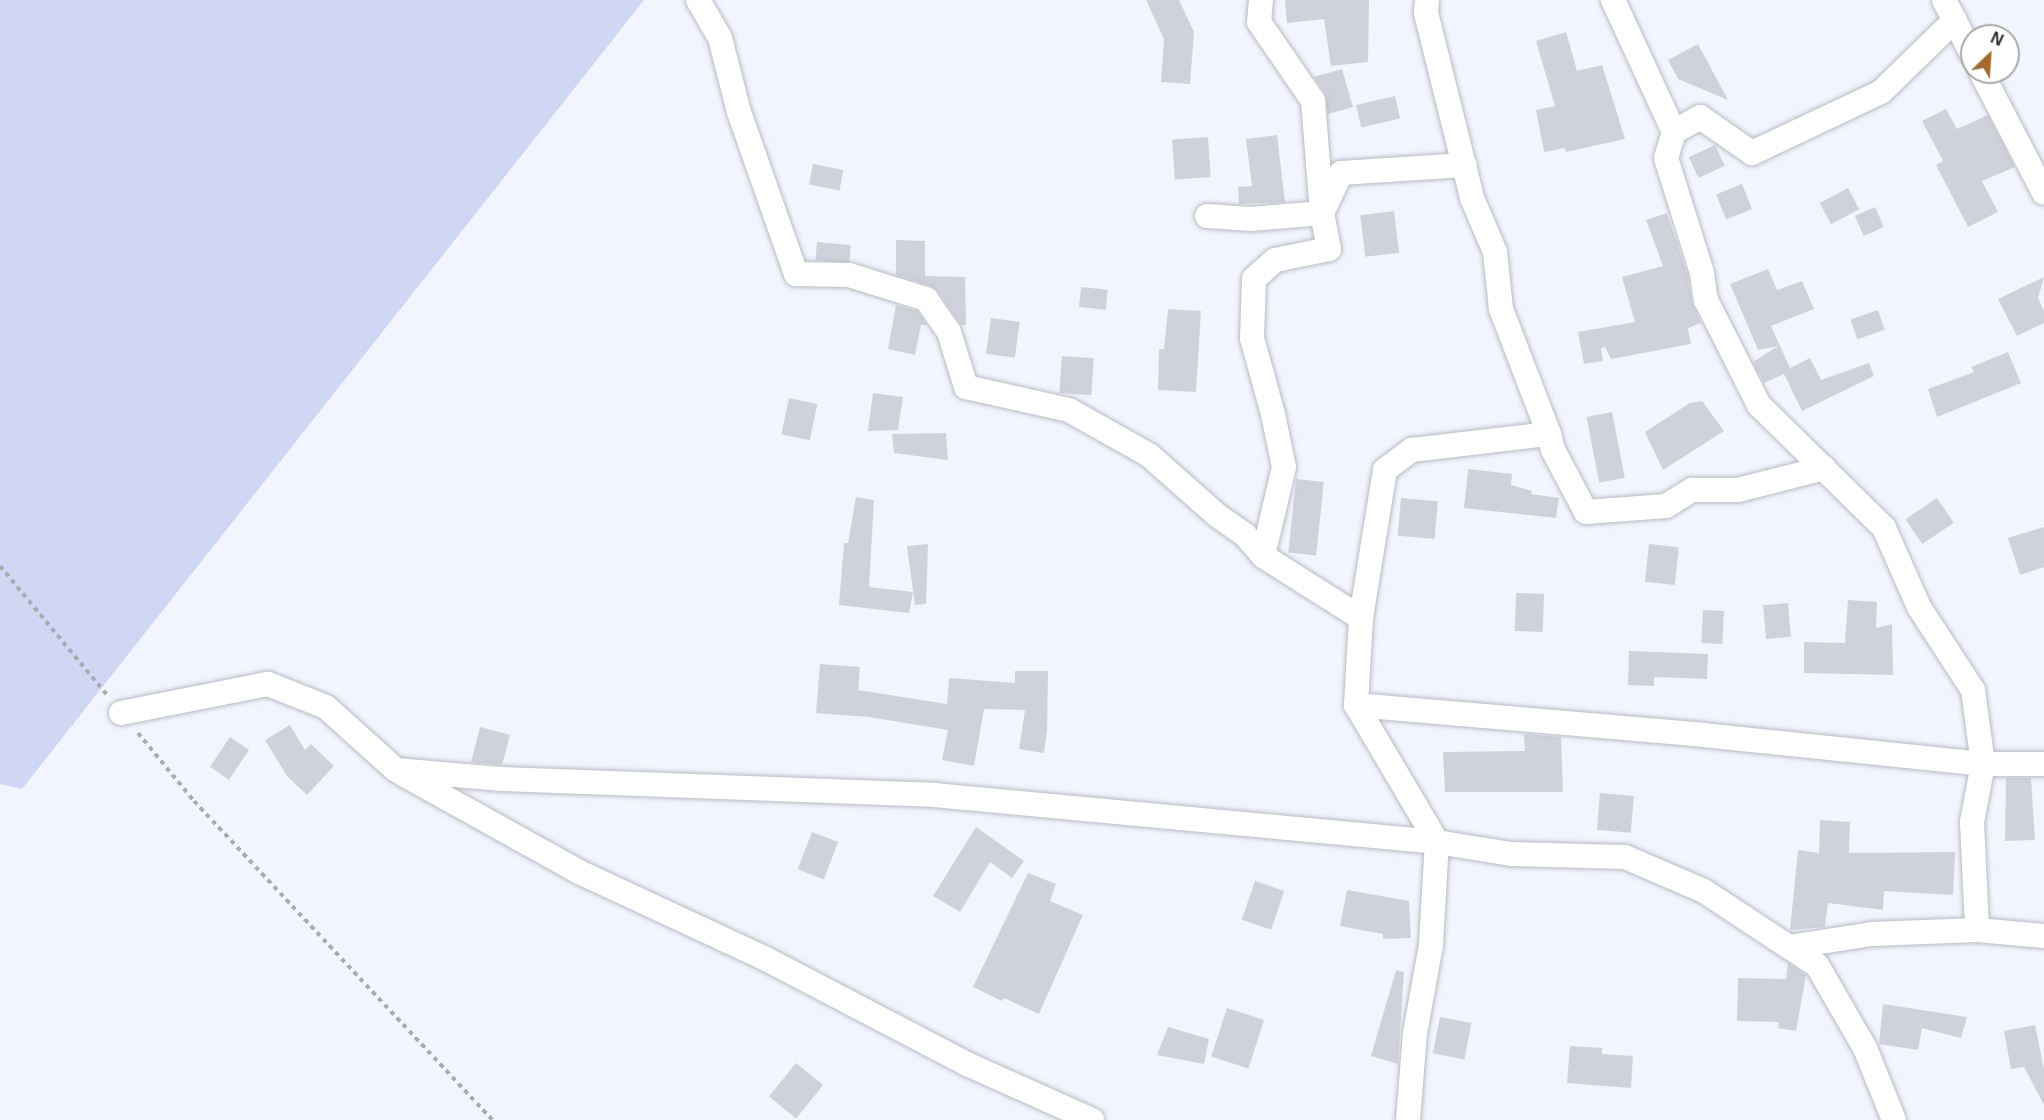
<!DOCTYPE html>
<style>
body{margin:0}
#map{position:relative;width:2044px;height:1120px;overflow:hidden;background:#f2f5fe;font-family:Helvetica,sans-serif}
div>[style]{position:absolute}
.green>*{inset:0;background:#d0d7f4}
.building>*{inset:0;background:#d0d2db;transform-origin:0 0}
.path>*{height:4px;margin-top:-2px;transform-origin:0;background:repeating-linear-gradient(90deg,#a9abb3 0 4.5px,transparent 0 9px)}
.roads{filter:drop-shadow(0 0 2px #b9bbc4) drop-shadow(0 0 2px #b9bbc4)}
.street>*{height:24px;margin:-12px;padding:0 12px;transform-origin:12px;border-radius:12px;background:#fff}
span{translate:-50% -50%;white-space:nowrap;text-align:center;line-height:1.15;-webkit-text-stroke:6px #fff;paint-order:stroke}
.north{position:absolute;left:1960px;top:24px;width:60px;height:60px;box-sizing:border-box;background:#fff;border:2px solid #a9a9ab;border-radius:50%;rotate:25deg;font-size:16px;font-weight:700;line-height:24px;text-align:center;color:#28292d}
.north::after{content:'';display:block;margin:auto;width:21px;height:27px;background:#a56a2b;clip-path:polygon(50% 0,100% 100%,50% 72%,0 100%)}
</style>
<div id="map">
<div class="green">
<i style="clip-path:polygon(0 0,644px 0,22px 789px,0 784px)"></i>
</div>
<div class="building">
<i style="clip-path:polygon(1146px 0,1179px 0,1194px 32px,1190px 84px,1161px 82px,1164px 39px)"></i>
<i style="clip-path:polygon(1285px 0,1369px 0,1368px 62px,1331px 66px,1324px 19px,1287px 23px)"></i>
<i style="clip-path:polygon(1566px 32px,1577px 71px,1602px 65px,1625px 139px,1566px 152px,1565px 148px,1544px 152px,1536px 110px,1555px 106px,1536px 41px)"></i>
<i style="clip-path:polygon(1698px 44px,1728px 100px,1678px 79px,1668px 60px)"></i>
<i style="clip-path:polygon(1342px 69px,1353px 107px,1328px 114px,1325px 93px,1314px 77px)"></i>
<i style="left:1395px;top:96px;width:23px;height:40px;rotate:77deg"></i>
<i style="clip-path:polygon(1946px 109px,1957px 129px,1988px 115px,2015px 167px,1982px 181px,1998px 212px,1968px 227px,1936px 165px,1943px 161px,1922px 121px)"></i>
<i style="clip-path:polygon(1277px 135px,1285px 202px,1239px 204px,1238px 187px,1252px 186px,1246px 139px)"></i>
<i style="left:1208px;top:137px;width:40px;height:36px;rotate:86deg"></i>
<i style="left:1715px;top:145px;width:23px;height:29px;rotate:65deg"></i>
<i style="left:813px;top:164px;width:31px;height:21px;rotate:11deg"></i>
<i style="left:1742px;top:184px;width:27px;height:28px;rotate:68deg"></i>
<i style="left:1848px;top:188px;width:24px;height:32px;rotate:62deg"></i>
<i style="left:1875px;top:207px;width:22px;height:22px;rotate:66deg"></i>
<i style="left:1394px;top:211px;width:42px;height:34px;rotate:83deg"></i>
<i style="clip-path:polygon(1667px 213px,1688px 276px,1692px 302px,1701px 323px,1688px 328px,1691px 344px,1611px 359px,1605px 347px,1601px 348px,1603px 361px,1584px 364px,1578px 332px,1635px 322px,1622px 277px,1663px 266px,1646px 220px)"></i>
<i style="clip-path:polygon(896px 240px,925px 241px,925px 276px,965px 277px,966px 325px,961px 325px,938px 291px,931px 286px,896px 275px)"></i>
<i style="left:817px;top:242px;width:34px;height:18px;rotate:5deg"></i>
<i style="clip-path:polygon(1768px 269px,1777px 290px,1802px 281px,1814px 309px,1771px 326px,1790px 368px,1810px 358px,1821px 380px,1869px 363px,1874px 376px,1802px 411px,1784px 374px,1764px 383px,1753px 362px,1778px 346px,1758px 350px,1730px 284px)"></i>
<i style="clip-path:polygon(2044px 277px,2038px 298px,2044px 311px,2044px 323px,2017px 336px,1998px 299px)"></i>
<i style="left:1081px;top:287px;width:27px;height:20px;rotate:6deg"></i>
<i style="clip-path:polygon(896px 305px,917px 311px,927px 325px,921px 325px,915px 355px,888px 349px)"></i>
<i style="clip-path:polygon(1168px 309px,1201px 311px,1196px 392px,1158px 390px,1159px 349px,1164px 349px)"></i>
<i style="left:1878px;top:310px;width:21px;height:29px;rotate:71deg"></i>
<i style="left:991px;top:318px;width:29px;height:36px;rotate:8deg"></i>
<i style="clip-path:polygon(2008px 352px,2021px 383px,1937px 417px,1928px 389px,1974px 372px,1971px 367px)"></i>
<i style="left:1062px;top:356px;width:32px;height:37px;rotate:4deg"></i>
<i style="clip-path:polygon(873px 393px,903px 397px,898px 430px,868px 431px)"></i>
<i style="left:789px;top:398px;width:29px;height:37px;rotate:12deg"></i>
<i style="clip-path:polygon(1702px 401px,1724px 431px,1663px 470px,1645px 432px,1690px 403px)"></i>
<i style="left:1612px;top:412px;width:67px;height:26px;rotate:79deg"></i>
<i style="clip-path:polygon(946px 433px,948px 460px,894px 453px,892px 434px)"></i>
<i style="clip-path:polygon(1468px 469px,1512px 474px,1511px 485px,1532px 491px,1531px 494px,1559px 498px,1556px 518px,1464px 508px)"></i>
<i style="left:1296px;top:479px;width:28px;height:74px;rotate:6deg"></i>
<i style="clip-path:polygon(856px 497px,874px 500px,869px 587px,913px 592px,909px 613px,839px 605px,844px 543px,848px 543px)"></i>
<i style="left:1401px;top:498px;width:37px;height:38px;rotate:5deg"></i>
<i style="left:1937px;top:498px;width:30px;height:38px;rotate:56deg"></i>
<i style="clip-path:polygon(2044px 527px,2044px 567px,2020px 575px,2008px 538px)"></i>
<i style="clip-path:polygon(928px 544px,926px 604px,915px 605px,907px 546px)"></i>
<i style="left:1649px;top:544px;width:30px;height:38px;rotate:6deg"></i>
<i style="left:1516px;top:593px;width:28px;height:38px;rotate:2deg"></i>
<i style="clip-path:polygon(1848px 600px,1877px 602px,1876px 628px,1892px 624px,1893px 675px,1804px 673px,1804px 642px,1845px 643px)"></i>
<i style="left:1788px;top:603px;width:34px;height:25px;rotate:85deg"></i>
<i style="left:1703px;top:610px;width:21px;height:33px;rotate:3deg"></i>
<i style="clip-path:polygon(1629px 651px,1708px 654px,1707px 679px,1654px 677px,1654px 686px,1628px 685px)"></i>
<i style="clip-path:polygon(820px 664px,860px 667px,858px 690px,947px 704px,949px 678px,1015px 683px,1015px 671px,1048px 671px,1047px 731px,1044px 753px,1019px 749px,1025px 710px,984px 709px,974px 766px,942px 760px,948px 730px,869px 717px,816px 713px)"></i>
<i style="clip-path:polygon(290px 725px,305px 750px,311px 744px,334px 766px,307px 795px,287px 776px,265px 740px)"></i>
<i style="clip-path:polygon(480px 727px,510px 735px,502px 765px,471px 762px)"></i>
<i style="clip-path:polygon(1524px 734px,1561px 737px,1563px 792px,1445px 792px,1443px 752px,1525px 751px)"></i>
<i style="left:230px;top:737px;width:23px;height:36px;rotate:34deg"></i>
<i style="clip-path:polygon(2006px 778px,2031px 778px,2035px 840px,2005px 841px)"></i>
<i style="left:1600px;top:793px;width:34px;height:37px;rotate:5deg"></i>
<i style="clip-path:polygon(1820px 820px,1850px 822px,1849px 853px,1955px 852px,1953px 895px,1884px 891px,1883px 910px,1828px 903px,1825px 927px,1790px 930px,1798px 850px,1819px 853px)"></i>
<i style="clip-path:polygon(976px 827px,1024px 861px,1012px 878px,990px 862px,960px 912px,933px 896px)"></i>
<i style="left:812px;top:832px;width:28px;height:40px;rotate:21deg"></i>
<i style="clip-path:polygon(1028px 873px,1056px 884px,1050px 901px,1083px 915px,1039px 1014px,1004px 998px,1002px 1001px,973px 987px)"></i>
<i style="left:1255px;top:881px;width:31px;height:41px;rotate:19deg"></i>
<i style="clip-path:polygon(1347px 890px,1409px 901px,1411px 938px,1383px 939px,1383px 934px,1340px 926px)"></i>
<i style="clip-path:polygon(1788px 963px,1806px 975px,1796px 1031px,1778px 1028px,1779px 1022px,1737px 1021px,1738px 978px,1786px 979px)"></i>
<i style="clip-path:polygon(1396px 970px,1404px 972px,1398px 1064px,1371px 1056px)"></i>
<i style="clip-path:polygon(1883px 1004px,1967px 1017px,1961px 1038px,1922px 1028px,1918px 1050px,1879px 1044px)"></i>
<i style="left:1227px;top:1008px;width:39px;height:51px;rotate:18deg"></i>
<i style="left:1440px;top:1017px;width:32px;height:37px;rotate:11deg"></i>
<i style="clip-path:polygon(2035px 1025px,2044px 1069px,2044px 1105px,2024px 1067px,2011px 1069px,2004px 1031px)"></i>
<i style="clip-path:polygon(1168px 1027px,1209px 1039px,1204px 1064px,1157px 1055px)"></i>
<i style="clip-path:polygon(1570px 1046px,1602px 1048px,1602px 1054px,1633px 1056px,1631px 1088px,1567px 1083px)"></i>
<i style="left:796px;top:1063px;width:35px;height:43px;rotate:39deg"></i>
</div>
<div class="path">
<i style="left:0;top:566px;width:168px;rotate:50.3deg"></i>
<i style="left:138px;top:733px;width:88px;rotate:50.5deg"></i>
<i style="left:194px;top:801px;width:437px;rotate:46.9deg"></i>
</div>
<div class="roads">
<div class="street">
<i style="left:698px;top:0;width:44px;rotate:59.9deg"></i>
<i style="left:720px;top:38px;width:76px;rotate:75.6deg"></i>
<i style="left:739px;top:112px;width:172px;rotate:70.6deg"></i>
<i style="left:796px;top:274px;width:53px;rotate:1.1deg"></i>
<i style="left:849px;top:275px;width:81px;rotate:17.3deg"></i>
<i style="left:926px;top:299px;width:40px;rotate:55.1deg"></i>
<i style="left:949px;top:332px;width:58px;rotate:72.8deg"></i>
<i style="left:966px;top:387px;width:106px;rotate:12.6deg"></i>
<i style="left:1069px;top:410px;width:92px;rotate:29.4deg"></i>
<i style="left:1149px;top:455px;width:92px;rotate:41.5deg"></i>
<i style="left:1218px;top:516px;width:33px;rotate:35deg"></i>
<i style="left:1245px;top:535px;width:28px;rotate:49deg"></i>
<i style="left:1261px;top:0;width:22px;rotate:95deg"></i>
<i style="left:1259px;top:22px;width:96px;rotate:55.6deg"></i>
<i style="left:1313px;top:101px;width:112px;rotate:85.4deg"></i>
<i style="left:1322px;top:213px;width:37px;rotate:79deg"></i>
<i style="left:1329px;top:249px;width:55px;rotate:168.5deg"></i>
<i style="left:1275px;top:260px;width:28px;rotate:138deg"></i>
<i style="left:1254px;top:279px;width:59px;rotate:91.9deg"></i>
<i style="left:1252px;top:338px;width:79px;rotate:74.6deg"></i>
<i style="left:1273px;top:414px;width:54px;rotate:78.3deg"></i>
<i style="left:1284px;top:467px;width:91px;rotate:103.3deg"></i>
<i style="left:1263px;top:556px;width:116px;rotate:32.3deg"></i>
<i style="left:1427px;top:0;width:13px;rotate:94deg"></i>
<i style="left:1426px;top:13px;width:191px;rotate:76deg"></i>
<i style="left:1472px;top:198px;width:59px;rotate:66.9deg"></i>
<i style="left:1495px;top:252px;width:57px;rotate:84deg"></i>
<i style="left:1501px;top:309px;width:134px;rotate:69deg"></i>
<i style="left:1613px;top:0;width:145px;rotate:65.2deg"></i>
<i style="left:1944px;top:0;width:61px;rotate:62.6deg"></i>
<i style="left:1955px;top:20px;width:103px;rotate:135.8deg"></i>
<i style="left:1881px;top:92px;width:143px;rotate:154.7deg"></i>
<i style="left:1752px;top:153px;width:63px;rotate:-145.3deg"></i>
<i style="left:1700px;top:117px;width:30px;rotate:150deg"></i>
<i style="left:1674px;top:132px;width:27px;rotate:107deg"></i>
<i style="left:1666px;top:158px;width:121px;rotate:72.6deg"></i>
<i style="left:1702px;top:273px;width:27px;rotate:82deg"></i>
<i style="left:1706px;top:300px;width:118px;rotate:63.2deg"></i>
<i style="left:1759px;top:405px;width:175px;rotate:44.5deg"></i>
<i style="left:1884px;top:528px;width:86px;rotate:66.1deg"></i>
<i style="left:1919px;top:607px;width:99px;rotate:57deg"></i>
<i style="left:1973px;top:690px;width:75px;rotate:82.3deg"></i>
<i style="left:1983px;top:764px;width:59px;rotate:100.7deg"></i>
<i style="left:1972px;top:822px;width:108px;rotate:87.3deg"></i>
<i style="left:1981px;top:72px;width:136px;rotate:62.5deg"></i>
<i style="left:1207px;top:216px;width:44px;rotate:3.9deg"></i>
<i style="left:1251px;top:219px;width:71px;rotate:-4.8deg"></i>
<i style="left:1322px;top:213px;width:44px;rotate:-64.6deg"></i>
<i style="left:1341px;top:173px;width:124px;rotate:-3.7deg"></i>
<i style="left:1356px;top:705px;width:348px;rotate:4.9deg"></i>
<i style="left:1703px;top:735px;width:281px;rotate:5.9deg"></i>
<i style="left:1983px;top:764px;width:61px"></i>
<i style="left:121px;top:713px;width:150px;rotate:-11.2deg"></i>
<i style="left:268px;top:684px;width:62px;rotate:21.6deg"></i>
<i style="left:326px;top:707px;width:94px;rotate:42deg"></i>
<i style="left:396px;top:770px;width:104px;rotate:4.9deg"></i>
<i style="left:500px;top:779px;width:434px;rotate:2.1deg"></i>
<i style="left:934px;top:795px;width:505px;rotate:5.34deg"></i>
<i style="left:1437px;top:842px;width:75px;rotate:9.2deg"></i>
<i style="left:1511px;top:854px;width:114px;rotate:1.5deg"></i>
<i style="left:1625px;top:857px;width:86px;rotate:23.3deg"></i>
<i style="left:1704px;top:891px;width:102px;rotate:33.4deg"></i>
<i style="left:1789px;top:947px;width:84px;rotate:-8.9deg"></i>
<i style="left:1872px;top:934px;width:105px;rotate:-2.2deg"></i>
<i style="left:1977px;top:930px;width:67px;rotate:5.1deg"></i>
<i style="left:403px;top:774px;width:201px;rotate:29.1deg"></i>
<i style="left:579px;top:872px;width:206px;rotate:24.9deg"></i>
<i style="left:766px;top:959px;width:227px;rotate:27.6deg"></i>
<i style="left:967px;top:1064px;width:137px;rotate:24.1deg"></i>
<i style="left:1789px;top:947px;width:33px;rotate:33deg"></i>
<i style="left:1817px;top:965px;width:96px;rotate:60deg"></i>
<i style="left:1865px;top:1048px;width:78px;rotate:68.1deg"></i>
<i style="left:1408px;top:1120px;width:87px;rotate:-85.4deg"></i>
<i style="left:1415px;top:1033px;width:89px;rotate:-79.7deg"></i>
<i style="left:1431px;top:945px;width:103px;rotate:-86.7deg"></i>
<i style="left:1437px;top:842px;width:159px;rotate:-120.6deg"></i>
<i style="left:1356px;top:705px;width:87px;rotate:-86.7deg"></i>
<i style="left:1361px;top:618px;width:150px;rotate:-80.8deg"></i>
<i style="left:1385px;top:470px;width:34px;rotate:-37deg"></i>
<i style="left:1412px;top:450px;width:138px;rotate:-6.7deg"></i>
<i style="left:1549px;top:434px;width:16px;rotate:76deg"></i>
<i style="left:1553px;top:450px;width:70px;rotate:62deg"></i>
<i style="left:1586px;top:512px;width:80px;rotate:-4.3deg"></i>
<i style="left:1666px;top:506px;width:31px;rotate:-32deg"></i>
<i style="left:1692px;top:490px;width:46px"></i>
<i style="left:1738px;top:490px;width:89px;rotate:-14.3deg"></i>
</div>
</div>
<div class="north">N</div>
</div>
